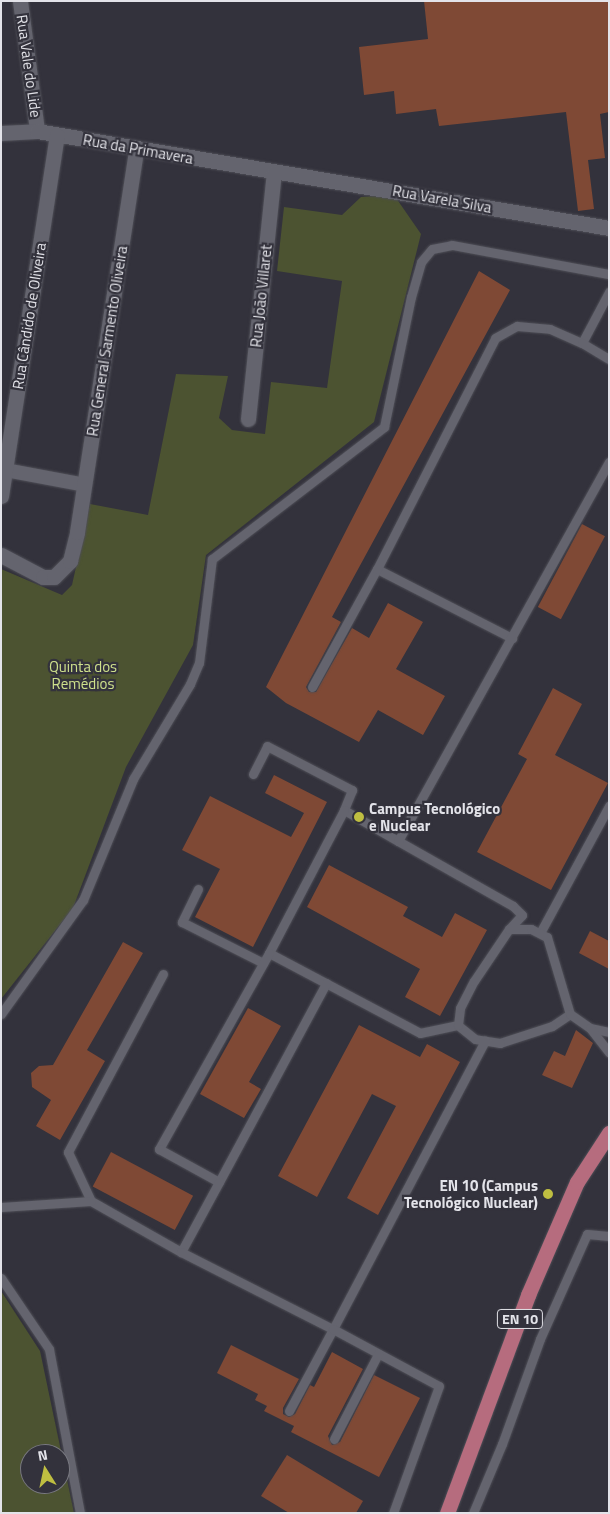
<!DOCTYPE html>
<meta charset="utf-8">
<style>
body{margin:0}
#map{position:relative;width:610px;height:1514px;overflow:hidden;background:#33323c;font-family:"Titillium Web",sans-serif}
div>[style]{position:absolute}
.green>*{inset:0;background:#4c5331}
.building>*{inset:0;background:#7f4935;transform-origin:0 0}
.roads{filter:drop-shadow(0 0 1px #4e4e56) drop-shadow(0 0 1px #4e4e56)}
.service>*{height:9px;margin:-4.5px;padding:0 4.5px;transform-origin:4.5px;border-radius:4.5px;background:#64646e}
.pedestrian>*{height:14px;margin:-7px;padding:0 7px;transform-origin:7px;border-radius:7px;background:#64646e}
.minor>*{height:15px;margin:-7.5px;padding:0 7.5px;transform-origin:7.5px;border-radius:7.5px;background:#64646e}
.primary>*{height:15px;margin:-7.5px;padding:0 7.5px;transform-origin:7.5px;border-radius:7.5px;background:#b66c7e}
.dots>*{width:14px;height:14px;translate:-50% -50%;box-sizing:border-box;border:2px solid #33323c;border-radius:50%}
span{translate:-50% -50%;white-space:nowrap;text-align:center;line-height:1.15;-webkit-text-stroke:4.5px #33323c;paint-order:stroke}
.shield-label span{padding:1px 4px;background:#33323c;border:1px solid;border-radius:4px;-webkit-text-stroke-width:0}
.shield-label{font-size:14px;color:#e3e3e9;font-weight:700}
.street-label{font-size:15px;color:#e3e3e9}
.park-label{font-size:15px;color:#cee08b}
.poi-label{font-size:15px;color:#e3e3e9;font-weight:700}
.left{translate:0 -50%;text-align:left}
.right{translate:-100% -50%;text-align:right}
.frame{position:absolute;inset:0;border:2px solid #e3e3e9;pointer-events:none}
.north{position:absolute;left:20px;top:1444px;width:50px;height:50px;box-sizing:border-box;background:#33323c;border:1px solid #797981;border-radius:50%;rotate:350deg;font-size:14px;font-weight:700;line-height:20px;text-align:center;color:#e3e3e9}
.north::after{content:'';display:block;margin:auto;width:18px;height:22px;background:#bfbe41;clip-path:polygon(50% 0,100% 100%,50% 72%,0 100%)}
</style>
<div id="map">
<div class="green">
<i style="clip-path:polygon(394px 195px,421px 234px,374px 422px,206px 555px,193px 645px,126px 767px,73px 908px,1px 999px,1px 569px,62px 595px,72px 585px,90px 504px,148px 515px,176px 374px,228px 376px,219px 418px,232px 430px,265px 434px,271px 382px,327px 388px,342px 281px,277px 271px,284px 207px,342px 215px,361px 197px)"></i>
<i style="clip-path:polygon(evenodd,1px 1291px,40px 1351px,74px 1513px,1px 1513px,1px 1291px,30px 1454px,60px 1454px,60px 1484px,30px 1484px,30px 1454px)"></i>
</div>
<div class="building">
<i style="clip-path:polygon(424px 1px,609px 1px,609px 112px,600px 114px,605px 158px,588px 160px,594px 209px,578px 211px,566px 112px,439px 126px,436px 109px,396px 114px,394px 91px,364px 95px,359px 47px,428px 39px)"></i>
<i style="clip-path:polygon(479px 271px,510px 290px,332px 617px,341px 622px,306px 687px,309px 692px,316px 692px,352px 628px,369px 638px,388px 603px,423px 622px,396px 669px,445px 696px,423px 735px,378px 710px,359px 742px,286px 703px,266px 687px)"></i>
<i style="left:582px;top:524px;width:26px;height:94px;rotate:28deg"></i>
<i style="clip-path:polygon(553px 688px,582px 704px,555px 755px,608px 783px,551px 890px,477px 852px,527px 759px,518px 754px)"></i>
<i style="clip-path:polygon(274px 775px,327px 802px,253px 947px,195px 917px,220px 869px,182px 850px,210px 796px,291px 837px,304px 813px,265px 793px)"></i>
<i style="clip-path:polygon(329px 865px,408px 907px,403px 916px,442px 937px,455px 913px,487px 930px,440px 1016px,405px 997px,420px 969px,307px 907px)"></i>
<i style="clip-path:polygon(590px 931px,609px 941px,609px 969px,579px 953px)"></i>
<i style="clip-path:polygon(123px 942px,143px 953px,87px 1050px,105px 1061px,60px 1140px,36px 1126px,51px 1100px,32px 1087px,31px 1073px,39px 1066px,53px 1065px)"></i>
<i style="clip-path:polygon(248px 1008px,281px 1026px,249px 1082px,261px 1089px,244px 1118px,200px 1094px)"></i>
<i style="clip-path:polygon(359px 1025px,420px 1057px,427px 1044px,460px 1062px,378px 1215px,347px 1198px,396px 1106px,372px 1094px,317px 1197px,278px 1176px)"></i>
<i style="clip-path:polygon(576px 1030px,593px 1043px,572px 1088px,542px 1075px,554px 1051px,565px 1056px)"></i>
<i style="left:111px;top:1152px;width:93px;height:39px;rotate:28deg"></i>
<i style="clip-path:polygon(231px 1345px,299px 1379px,283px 1408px,283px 1414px,289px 1417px,295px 1414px,310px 1385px,314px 1387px,332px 1352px,363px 1369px,328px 1436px,332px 1445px,340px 1442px,374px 1375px,420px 1398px,379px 1477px,291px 1432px,294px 1426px,264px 1411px,267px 1406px,255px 1400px,258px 1394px,217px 1373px)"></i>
<i style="clip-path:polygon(287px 1455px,363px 1501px,356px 1513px,289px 1513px,261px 1496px)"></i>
</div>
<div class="roads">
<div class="service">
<i style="left:582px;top:343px;width:58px;rotate:-62.1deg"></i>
<i style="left:377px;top:569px;width:152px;rotate:27.1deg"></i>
<i style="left:312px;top:687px;width:135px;rotate:-61.2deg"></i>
<i style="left:377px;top:569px;width:259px;rotate:-62.9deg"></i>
<i style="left:495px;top:338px;width:25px;rotate:-29deg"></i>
<i style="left:517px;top:326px;width:33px;rotate:5deg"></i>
<i style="left:550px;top:329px;width:35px;rotate:24deg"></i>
<i style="left:582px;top:343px;width:31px;rotate:31deg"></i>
<i style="left:253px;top:774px;width:31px;rotate:-63deg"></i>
<i style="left:267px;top:746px;width:96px;rotate:27.4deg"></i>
<i style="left:352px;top:790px;width:22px;rotate:112deg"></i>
<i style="left:398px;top:841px;width:62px;rotate:-150.1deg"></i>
<i style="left:344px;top:810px;width:161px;rotate:117.7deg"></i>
<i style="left:269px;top:953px;width:171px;rotate:27.9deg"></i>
<i style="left:420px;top:1033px;width:39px;rotate:-12deg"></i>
<i style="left:198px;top:889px;width:37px;rotate:116deg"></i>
<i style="left:182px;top:922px;width:91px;rotate:26.8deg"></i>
<i style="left:509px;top:929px;width:19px;rotate:-47deg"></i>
<i style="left:522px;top:915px;width:13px;rotate:-135deg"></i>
<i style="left:513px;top:906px;width:132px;rotate:-150.5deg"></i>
<i style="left:398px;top:841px;width:434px;rotate:-60.9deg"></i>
<i style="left:540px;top:933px;width:145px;rotate:-61.5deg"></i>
<i style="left:269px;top:953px;width:225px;rotate:119.3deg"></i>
<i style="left:159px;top:1149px;width:68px;rotate:28.8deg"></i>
<i style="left:219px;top:1182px;width:226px;rotate:-61.7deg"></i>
<i style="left:163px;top:974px;width:202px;rotate:118.1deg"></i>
<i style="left:68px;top:1152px;width:54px;rotate:64.9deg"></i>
<i style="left:91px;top:1201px;width:103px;rotate:29.5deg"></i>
<i style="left:1px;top:1014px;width:140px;rotate:-54.3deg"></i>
<i style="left:83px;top:900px;width:131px;rotate:-67.5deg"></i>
<i style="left:133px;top:779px;width:111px;rotate:-59deg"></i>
<i style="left:190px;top:684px;width:23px;rotate:-67deg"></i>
<i style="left:199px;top:663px;width:105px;rotate:-82.9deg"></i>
<i style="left:212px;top:559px;width:217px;rotate:-37.5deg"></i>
<i style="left:384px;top:427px;width:133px;rotate:-78.3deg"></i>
<i style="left:411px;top:297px;width:36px;rotate:-74deg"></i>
<i style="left:421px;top:262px;width:17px;rotate:-50deg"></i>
<i style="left:432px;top:249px;width:20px;rotate:-11deg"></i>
<i style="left:452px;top:245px;width:160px;rotate:10.5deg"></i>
<i style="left:570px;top:1014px;width:22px;rotate:146deg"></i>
<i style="left:552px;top:1026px;width:55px;rotate:161.9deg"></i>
<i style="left:500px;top:1043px;width:25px;rotate:-171deg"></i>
<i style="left:475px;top:1039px;width:22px;rotate:-141deg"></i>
<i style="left:458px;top:1025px;width:17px;rotate:-83deg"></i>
<i style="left:460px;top:1008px;width:30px;rotate:-63deg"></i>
<i style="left:474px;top:981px;width:63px;rotate:-56.1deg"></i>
<i style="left:509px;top:929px;width:22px"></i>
<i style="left:531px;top:929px;width:18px;rotate:27deg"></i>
<i style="left:547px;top:937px;width:80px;rotate:73.4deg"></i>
<i style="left:570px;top:1014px;width:24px;rotate:35deg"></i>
<i style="left:590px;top:1028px;width:19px;rotate:12deg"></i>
<i style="left:590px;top:1028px;width:31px;rotate:52deg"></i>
<i style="left:219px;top:1182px;width:80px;rotate:118.5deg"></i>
<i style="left:181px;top:1252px;width:170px;rotate:26.9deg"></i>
<i style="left:333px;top:1329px;width:326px;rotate:-62.2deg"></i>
<i style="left:1px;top:1207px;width:90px;rotate:-3.8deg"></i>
<i style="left:1px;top:1278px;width:86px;rotate:55.9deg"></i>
<i style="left:49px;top:1349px;width:167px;rotate:79.3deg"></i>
<i style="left:289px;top:1411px;width:93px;rotate:-61.8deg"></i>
<i style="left:333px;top:1329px;width:120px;rotate:28.3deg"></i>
<i style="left:439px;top:1386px;width:135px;rotate:109.9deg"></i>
<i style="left:334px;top:1439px;width:96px;rotate:-62.6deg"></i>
<i style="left:473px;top:1513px;width:75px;rotate:-67.2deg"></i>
<i style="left:502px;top:1444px;width:112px;rotate:-70.1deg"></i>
<i style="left:540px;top:1339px;width:115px;rotate:-65.9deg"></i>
<i style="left:587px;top:1234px;width:22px;rotate:5deg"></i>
</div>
<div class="pedestrian">
<i style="left:5px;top:470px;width:81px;rotate:10.6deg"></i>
</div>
<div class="minor">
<i style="left:20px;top:1px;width:131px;rotate:82.5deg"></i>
<i style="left:1px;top:133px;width:36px;rotate:-3deg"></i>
<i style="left:37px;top:131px;width:580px;rotate:9.62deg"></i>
<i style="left:248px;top:419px;width:248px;rotate:-84deg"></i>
<i style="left:1px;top:496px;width:365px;rotate:-81.2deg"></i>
<i style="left:1px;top:555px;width:47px;rotate:27.6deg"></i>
<i style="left:43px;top:577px;width:11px"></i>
<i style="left:54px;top:577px;width:23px;rotate:-45deg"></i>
<i style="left:70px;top:561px;width:30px;rotate:-76deg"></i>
<i style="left:77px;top:532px;width:388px;rotate:-81.2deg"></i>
</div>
<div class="primary">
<i style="left:447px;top:1513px;width:233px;rotate:-69.6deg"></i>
<i style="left:528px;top:1295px;width:123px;rotate:-66.6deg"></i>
<i style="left:577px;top:1182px;width:59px;rotate:-56.9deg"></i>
</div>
</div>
<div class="dots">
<i style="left:359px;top:817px;background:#bfbe41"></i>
<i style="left:548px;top:1194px;background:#bfbe41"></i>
</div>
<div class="shield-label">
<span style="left:520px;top:1319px">EN 10</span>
</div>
<div class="street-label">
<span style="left:29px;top:66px;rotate:82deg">Rua Vale do Lide</span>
<span style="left:138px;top:149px;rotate:10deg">Rua da Primavera</span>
<span style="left:442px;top:199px;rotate:10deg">Rua Varela Silva</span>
<span style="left:261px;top:296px;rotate:-84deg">Rua João Villaret</span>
<span style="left:29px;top:316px;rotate:-81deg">Rua Cândido de Oliveira</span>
<span style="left:107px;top:341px;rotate:-81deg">Rua General Sarmento Oliveira</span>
</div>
<div class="park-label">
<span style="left:83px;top:675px">Quinta dos<br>Remédios</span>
</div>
<div class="poi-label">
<span class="left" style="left:369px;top:817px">Campus Tecnológico<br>e Nuclear</span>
<span class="right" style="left:538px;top:1194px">EN 10 (Campus<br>Tecnológico Nuclear)</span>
</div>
<div class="frame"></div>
<div class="north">N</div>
</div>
